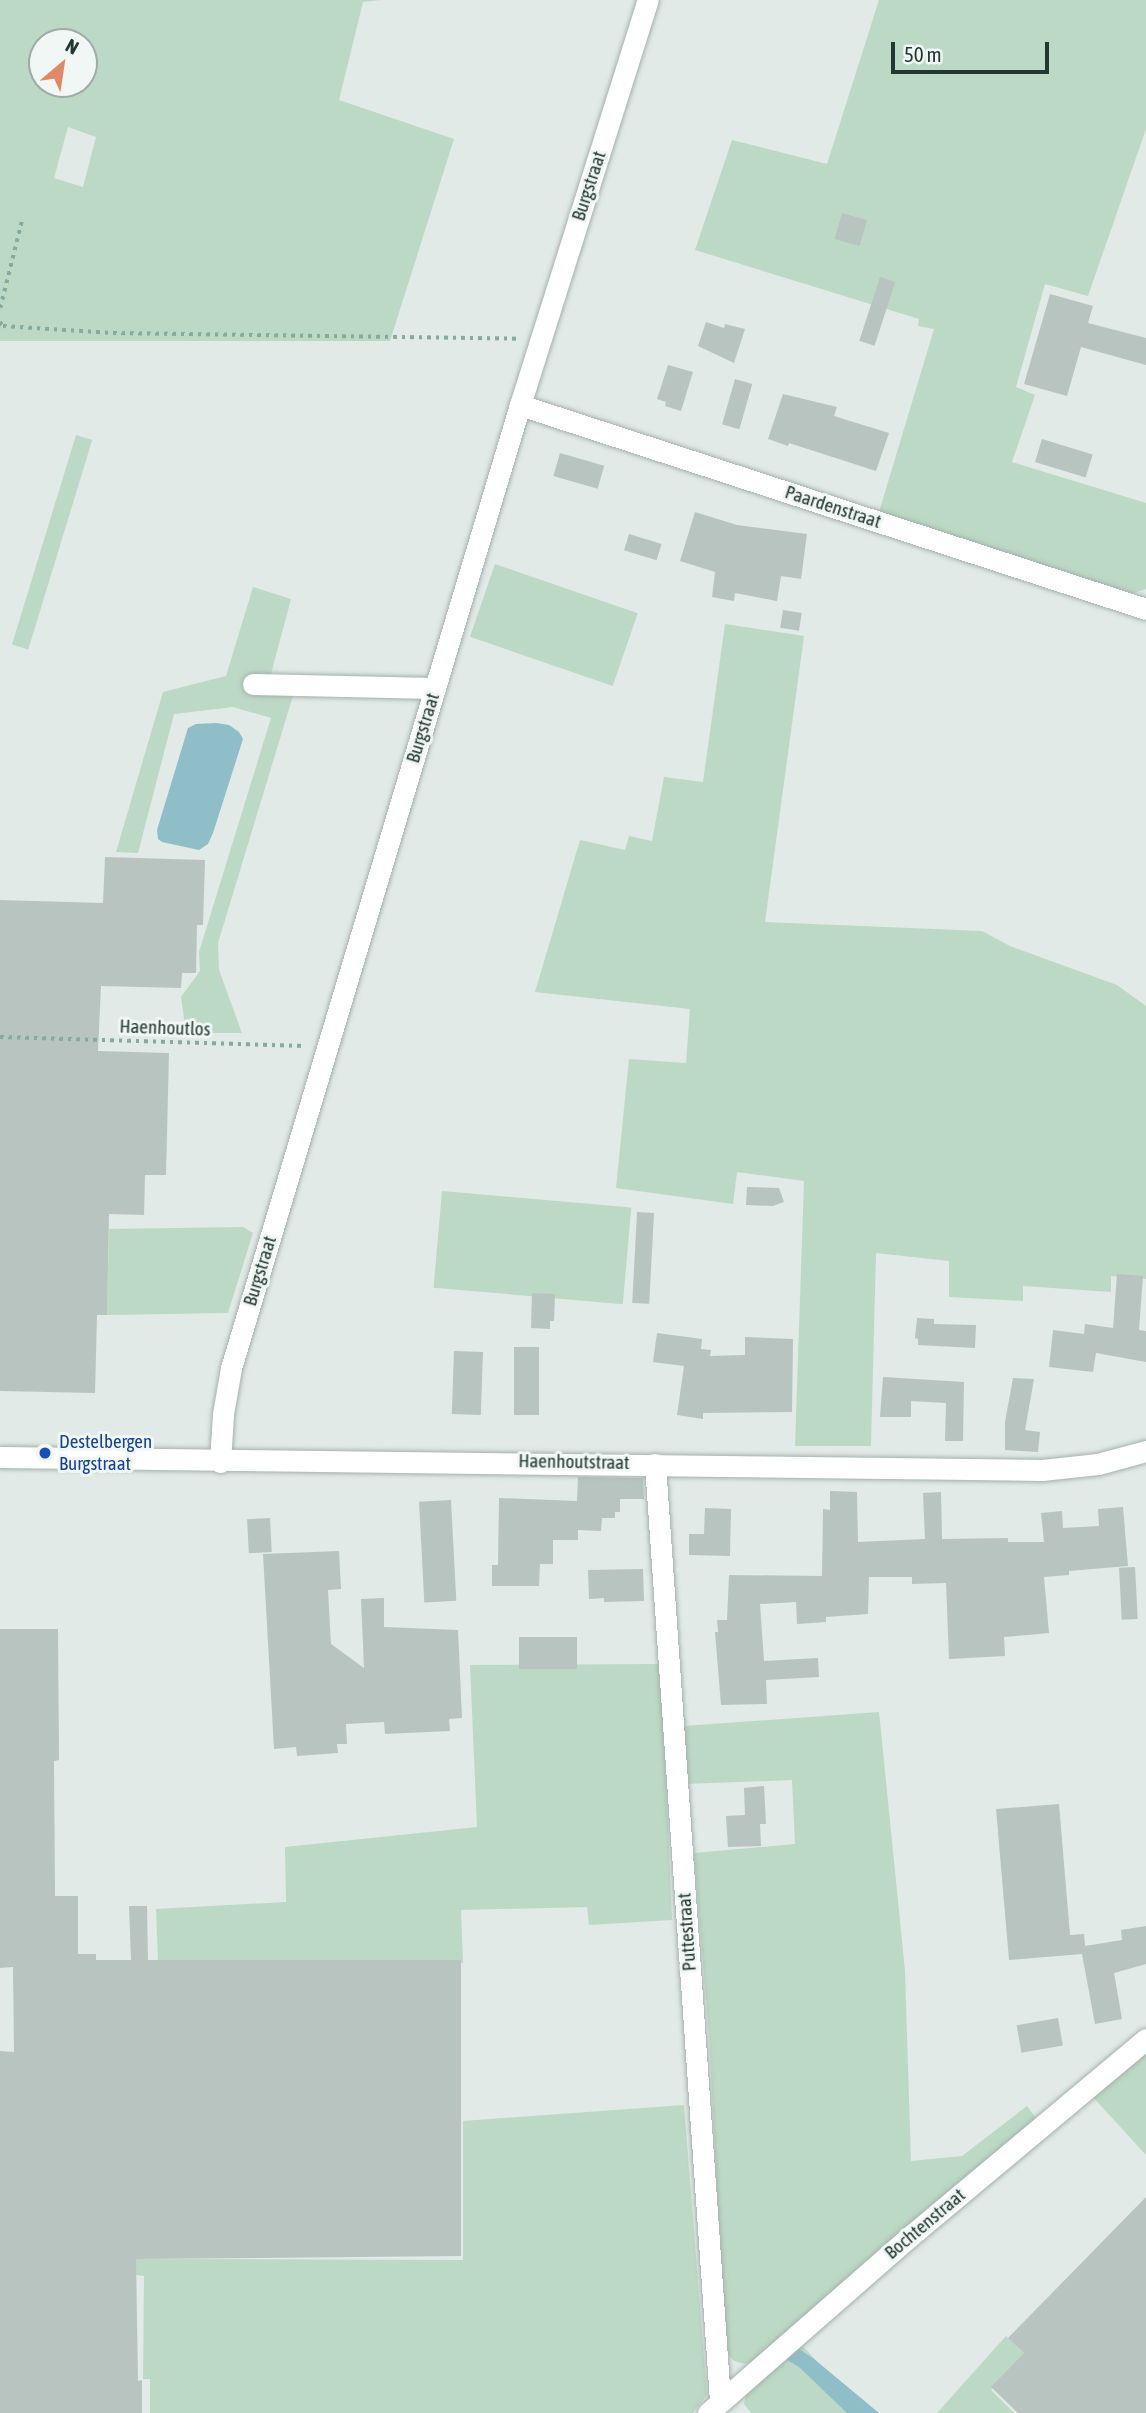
<!DOCTYPE html>
<style>
body{margin:0}
#map{position:relative;width:1146px;height:2413px;overflow:hidden;background:#e1eae6;font-family:"Asap Condensed",sans-serif}
div>[style]{position:absolute}
.green>*{inset:0;background:#bcd9c5;transform-origin:0 0}
.water>*{inset:0;background:#8fbec9}
.building>*{inset:0;background:#b7c4bf;transform-origin:0 0}
.path>*{height:3.5px;margin-top:-1.75px;transform-origin:0;background:repeating-linear-gradient(90deg,#85aa9f 0 3.5px,transparent 0 8.5px)}
.roads{filter:drop-shadow(0 0 2px #a5b1ad) drop-shadow(0 0 2px #a5b1ad)}
.minor>*{height:21px;margin:-10.5px;padding:0 10.5px;transform-origin:10.5px;border-radius:10.5px;background:#fff}
.dots>*{width:19px;height:19px;translate:-50% -50%;box-sizing:border-box;border:4px solid #f1f7f4;border-radius:50%}
span{translate:-50% -50%;white-space:nowrap;text-align:center;line-height:1.15;-webkit-text-stroke:6px #f1f7f4;paint-order:stroke}
.street-label{font-size:19px;color:#243833}
.transit-label{font-size:19px;color:#164399}
.left{translate:0 -50%;text-align:left}
.north{position:absolute;left:28px;top:28px;width:70px;height:70px;box-sizing:border-box;background:#f1f7f4;border:2px solid #9faba7;border-radius:50%;rotate:29deg;font-size:19px;font-weight:700;line-height:28px;text-align:center;color:#243833}
.north::after{content:'';display:block;margin:auto;width:24px;height:32px;background:#e18967;clip-path:polygon(50% 0,100% 100%,50% 72%,0 100%)}
.scale{position:absolute;left:891px;top:42px;width:158px;height:32px;box-sizing:border-box;border:4px solid #243833;border-top:0;padding-left:9px;font-size:21px;line-height:24px;white-space:nowrap;color:#243833;-webkit-text-stroke:5px #f1f7f4;paint-order:stroke}
</style>
<div id="map">
<div class="green">
<i style="clip-path:polygon(evenodd,0 0,381px 0,363px 2px,339px 100px,454px 139px,390px 341px,0 341px,0 0,42px 42px,84px 42px,84px 84px,42px 84px,42px 42px,0 0,68px 127px,96px 137px,83px 187px,54px 178px,68px 127px)"></i>
<i style="clip-path:polygon(879px 0,1146px 0,1146px 129px,1088px 296px,1045px 284px,1016px 387px,1035px 395px,1012px 462px,1146px 503px,1146px 589px,1131px 594px,879px 512px,934px 329px,918px 326px,919px 319px,695px 250px,732px 140px,827px 164px)"></i>
<i style="left:76px;top:435px;width:17px;height:219px;rotate:17deg"></i>
<i style="left:495px;top:564px;width:151px;height:77px;rotate:19deg"></i>
<i style="clip-path:polygon(253px 587px,291px 599px,268px 685px,295px 689px,218px 943px,219px 970px,242px 1033px,186px 1033px,181px 997px,200px 971px,199px 952px,271px 718px,233px 707px,174px 714px,138px 853px,116px 852px,163px 692px,226px 676px)"></i>
<i style="clip-path:polygon(725px 624px,804px 636px,765px 922px,982px 931px,1010px 946px,1117px 985px,1146px 1006px,1146px 1279px,1111px 1276px,1111px 1292px,1023px 1286px,1023px 1301px,949px 1297px,949px 1261px,876px 1253px,871px 1446px,795px 1446px,804px 1181px,737px 1172px,733px 1204px,616px 1188px,629px 1059px,686px 1063px,690px 1009px,535px 992px,580px 840px,625px 850px,629px 836px,652px 841px,664px 777px,703px 782px)"></i>
<i style="left:442px;top:1191px;width:190px;height:97px;rotate:5deg"></i>
<i style="clip-path:polygon(243px 1227px,253px 1233px,228px 1313px,107px 1315px,109px 1229px)"></i>
<i style="clip-path:polygon(661px 1664px,672px 1920px,589px 1925px,587px 1907px,461px 1910px,463px 1963px,158px 1962px,156px 1909px,286px 1902px,285px 1847px,477px 1827px,470px 1665px)"></i>
<i style="clip-path:polygon(879px 1712px,905px 1971px,911px 2161px,962px 2156px,1027px 2106px,1036px 2118px,755px 2360px,745px 2364px,734px 2361px,728px 2354px,725px 2340px,709px 2035px,694px 1853px,795px 1844px,792px 1780px,686px 1784px,684px 1726px)"></i>
<i style="clip-path:polygon(1146px 2050px,1146px 2155px,1092px 2096px)"></i>
<i style="clip-path:polygon(684px 2105px,707px 2395px,693px 2413px,150px 2413px,150px 2379px,143px 2379px,144px 2276px,136px 2275px,136px 2259px,463px 2260px,463px 2121px)"></i>
<i style="clip-path:polygon(1006px 2336px,1026px 2355px,991px 2390px,1014px 2413px,937px 2413px)"></i>
<i style="clip-path:polygon(798px 2341px,865px 2413px,751px 2413px,744px 2404px,747px 2389px)"></i>
</div>
<div class="water">
<i style="clip-path:polygon(216px 723px,229px 725px,239px 732px,243px 739px,213px 833px,208px 844px,199px 850px,162px 842px,158px 839px,157px 830px,188px 728px,196px 724px)"></i>
<i style="clip-path:polygon(793px 2345px,814px 2359px,879px 2413px,847px 2413px,799px 2367px,787px 2360px,784px 2353px)"></i>
</div>
<div class="building">
<i style="left:842px;top:213px;width:26px;height:27px;rotate:16deg"></i>
<i style="left:880px;top:277px;width:16px;height:67px;rotate:18deg"></i>
<i style="clip-path:polygon(1050px 294px,1093px 306px,1088px 323px,1146px 338px,1146px 365px,1081px 347px,1067px 396px,1024px 384px)"></i>
<i style="clip-path:polygon(706px 322px,724px 328px,725px 324px,745px 329px,734px 363px,698px 346px)"></i>
<i style="clip-path:polygon(668px 365px,693px 372px,681px 411px,665px 406px,666px 402px,657px 399px)"></i>
<i style="left:735px;top:379px;width:18px;height:47px;rotate:16deg"></i>
<i style="clip-path:polygon(783px 394px,837px 407px,834px 416px,889px 433px,876px 471px,789px 443px,788px 446px,768px 439px)"></i>
<i style="left:1042px;top:439px;width:53px;height:24px;rotate:17deg"></i>
<i style="left:560px;top:453px;width:46px;height:24px;rotate:16deg"></i>
<i style="clip-path:polygon(695px 512px,737px 525px,807px 534px,801px 579px,781px 576px,777px 601px,735px 593px,734px 601px,712px 597px,715px 572px,680px 561px)"></i>
<i style="left:629px;top:534px;width:34px;height:17px;rotate:17deg"></i>
<i style="left:783px;top:610px;width:19px;height:18px;rotate:9deg"></i>
<i style="clip-path:polygon(105px 857px,205px 860px,203px 925px,197px 925px,196px 973px,182px 973px,181px 988px,101px 986px,98px 1051px,169px 1053px,166px 1175px,145px 1175px,144px 1215px,109px 1214px,107px 1315px,97px 1315px,95px 1393px,0 1391px,0 900px,103px 903px)"></i>
<i style="clip-path:polygon(747px 1187px,779px 1188px,784px 1202px,773px 1206px,746px 1205px)"></i>
<i style="left:637px;top:1212px;width:17px;height:91px;rotate:3deg"></i>
<i style="clip-path:polygon(1117px 1274px,1143px 1276px,1139px 1330px,1146px 1331px,1146px 1362px,1096px 1353px,1093px 1372px,1049px 1367px,1053px 1330px,1084px 1334px,1085px 1324px,1113px 1328px)"></i>
<i style="clip-path:polygon(532px 1293px,555px 1294px,554px 1321px,550px 1321px,550px 1329px,531px 1328px)"></i>
<i style="clip-path:polygon(917px 1318px,934px 1319px,934px 1324px,976px 1325px,975px 1348px,918px 1345px,918px 1339px,915px 1338px)"></i>
<i style="clip-path:polygon(657px 1333px,702px 1339px,701px 1349px,711px 1350px,710px 1356px,745px 1355px,745px 1337px,793px 1339px,792px 1412px,703px 1413px,703px 1419px,677px 1415px,684px 1366px,653px 1362px)"></i>
<i style="left:514px;top:1347px;width:25px;height:68px"></i>
<i style="left:454px;top:1351px;width:29px;height:63px;rotate:2deg"></i>
<i style="clip-path:polygon(883px 1377px,964px 1382px,963px 1441px,945px 1441px,946px 1403px,911px 1401px,911px 1417px,880px 1417px)"></i>
<i style="clip-path:polygon(1013px 1378px,1034px 1379px,1025px 1430px,1040px 1432px,1038px 1452px,1005px 1450px,1005px 1422px)"></i>
<i style="clip-path:polygon(578px 1477px,643px 1478px,644px 1499px,620px 1499px,620px 1512px,615px 1512px,615px 1518px,602px 1518px,601px 1531px,578px 1530px,578px 1540px,553px 1540px,553px 1564px,540px 1564px,539px 1586px,492px 1586px,492px 1565px,498px 1565px,499px 1498px,577px 1501px)"></i>
<i style="clip-path:polygon(830px 1491px,857px 1492px,858px 1542px,925px 1539px,923px 1493px,941px 1492px,942px 1539px,1008px 1538px,1008px 1542px,1044px 1542px,1041px 1513px,1062px 1511px,1063px 1528px,1099px 1526px,1098px 1509px,1123px 1507px,1128px 1566px,1069px 1571px,1069px 1575px,1044px 1577px,1049px 1633px,1004px 1637px,1005px 1656px,949px 1659px,946px 1583px,912px 1584px,912px 1577px,869px 1577px,868px 1614px,826px 1617px,826px 1622px,797px 1624px,796px 1602px,760px 1604px,764px 1661px,818px 1658px,819px 1677px,766px 1680px,767px 1704px,721px 1705px,715px 1632px,718px 1632px,717px 1620px,727px 1620px,729px 1575px,822px 1576px,823px 1509px,830px 1510px)"></i>
<i style="left:451px;top:1500px;width:101px;height:32px;rotate:87deg"></i>
<i style="clip-path:polygon(705px 1508px,731px 1509px,730px 1556px,689px 1555px,689px 1534px,704px 1534px)"></i>
<i style="left:270px;top:1518px;width:34px;height:23px;rotate:87deg"></i>
<i style="clip-path:polygon(339px 1551px,341px 1589px,328px 1590px,331px 1644px,364px 1668px,361px 1599px,384px 1598px,384px 1627px,458px 1630px,462px 1718px,449px 1719px,450px 1731px,385px 1734px,384px 1722px,346px 1724px,347px 1744px,337px 1744px,338px 1753px,297px 1756px,296px 1747px,274px 1749px,263px 1554px)"></i>
<i style="left:1135px;top:1567px;width:52px;height:16px;rotate:87deg"></i>
<i style="clip-path:polygon(643px 1569px,644px 1601px,604px 1602px,604px 1598px,589px 1599px,588px 1570px)"></i>
<i style="clip-path:polygon(0 1629px,58px 1629px,59px 1760px,54px 1761px,55px 1896px,78px 1896px,78px 1954px,96px 1954px,96px 1960px,131px 1960px,129px 1906px,147px 1906px,148px 1960px,461px 1960px,461px 2256px,136px 2259px,138px 2381px,142px 2380px,142px 2413px,0 2413px,0 2051px,14px 2052px,13px 1967px,0 1968px)"></i>
<i style="left:577px;top:1637px;width:32px;height:58px;rotate:90deg"></i>
<i style="clip-path:polygon(764px 1786px,766px 1824px,760px 1824px,761px 1846px,728px 1847px,726px 1816px,745px 1815px,744px 1788px)"></i>
<i style="clip-path:polygon(1059px 1804px,1070px 1935px,1084px 1934px,1085px 1946px,1122px 1940px,1121px 1930px,1146px 1926px,1146px 1964px,1114px 1973px,1122px 2019px,1095px 2024px,1082px 1954px,1009px 1960px,996px 1809px)"></i>
<i style="left:1058px;top:2018px;width:28px;height:42px;rotate:80deg"></i>
<i style="clip-path:polygon(1146px 2197px,1146px 2413px,1018px 2413px,991px 2387px,1024px 2353px,1008px 2338px)"></i>
</div>
<div class="path">
<i style="left:0;top:308px;width:91px;rotate:-76deg"></i>
<i style="left:0;top:322px;width:5px;rotate:53deg"></i>
<i style="left:3px;top:326px;width:110px;rotate:3.6deg"></i>
<i style="left:113px;top:333px;width:408px;rotate:0.8deg"></i>
<i style="left:0;top:1037px;width:306px;rotate:1.7deg"></i>
</div>
<div class="roads">
<div class="minor">
<i style="left:520px;top:405px;width:658px;rotate:18.05deg"></i>
<i style="left:253px;top:684px;width:182px;rotate:1.3deg"></i>
<i style="left:0;top:1457px;width:1042px;rotate:0.71deg"></i>
<i style="left:1042px;top:1470px;width:56px;rotate:-6.1deg"></i>
<i style="left:1098px;top:1464px;width:50px;rotate:-15.2deg"></i>
<i style="left:220px;top:1462px;width:48px;rotate:-86.4deg"></i>
<i style="left:223px;top:1414px;width:47px;rotate:-80.1deg"></i>
<i style="left:231px;top:1368px;width:1005px;rotate:-73.3deg"></i>
<i style="left:520px;top:405px;width:425px;rotate:-72.5deg"></i>
<i style="left:655px;top:1464px;width:939px;rotate:86.03deg"></i>
<i style="left:708px;top:2413px;width:266px;rotate:-41.2deg"></i>
<i style="left:908px;top:2238px;width:310px;rotate:-39.9deg"></i>
</div>
</div>
<div class="dots">
<i style="left:45px;top:1453px;background:#1a4fb4"></i>
</div>
<div class="street-label">
<span style="left:589px;top:186px;rotate:-72deg">Burgstraat</span>
<span style="left:833px;top:507px;rotate:18deg">Paardenstraat</span>
<span style="left:423px;top:728px;rotate:-73deg">Burgstraat</span>
<span style="left:165px;top:1028px;rotate:2deg">Haenhoutlos</span>
<span style="left:260px;top:1271px;rotate:-73deg">Burgstraat</span>
<span style="left:574px;top:1462px;rotate:1deg">Haenhoutstraat</span>
<span style="left:687px;top:1932px;rotate:-94deg">Puttestraat</span>
<span style="left:925px;top:2224px;rotate:-40deg">Bochtenstraat</span>
</div>
<div class="transit-label">
<span class="left" style="left:59px;top:1453px">Destelbergen<br>Burgstraat</span>
</div>
<div class="north">N</div>
<div class="scale">50 m</div>
</div>
